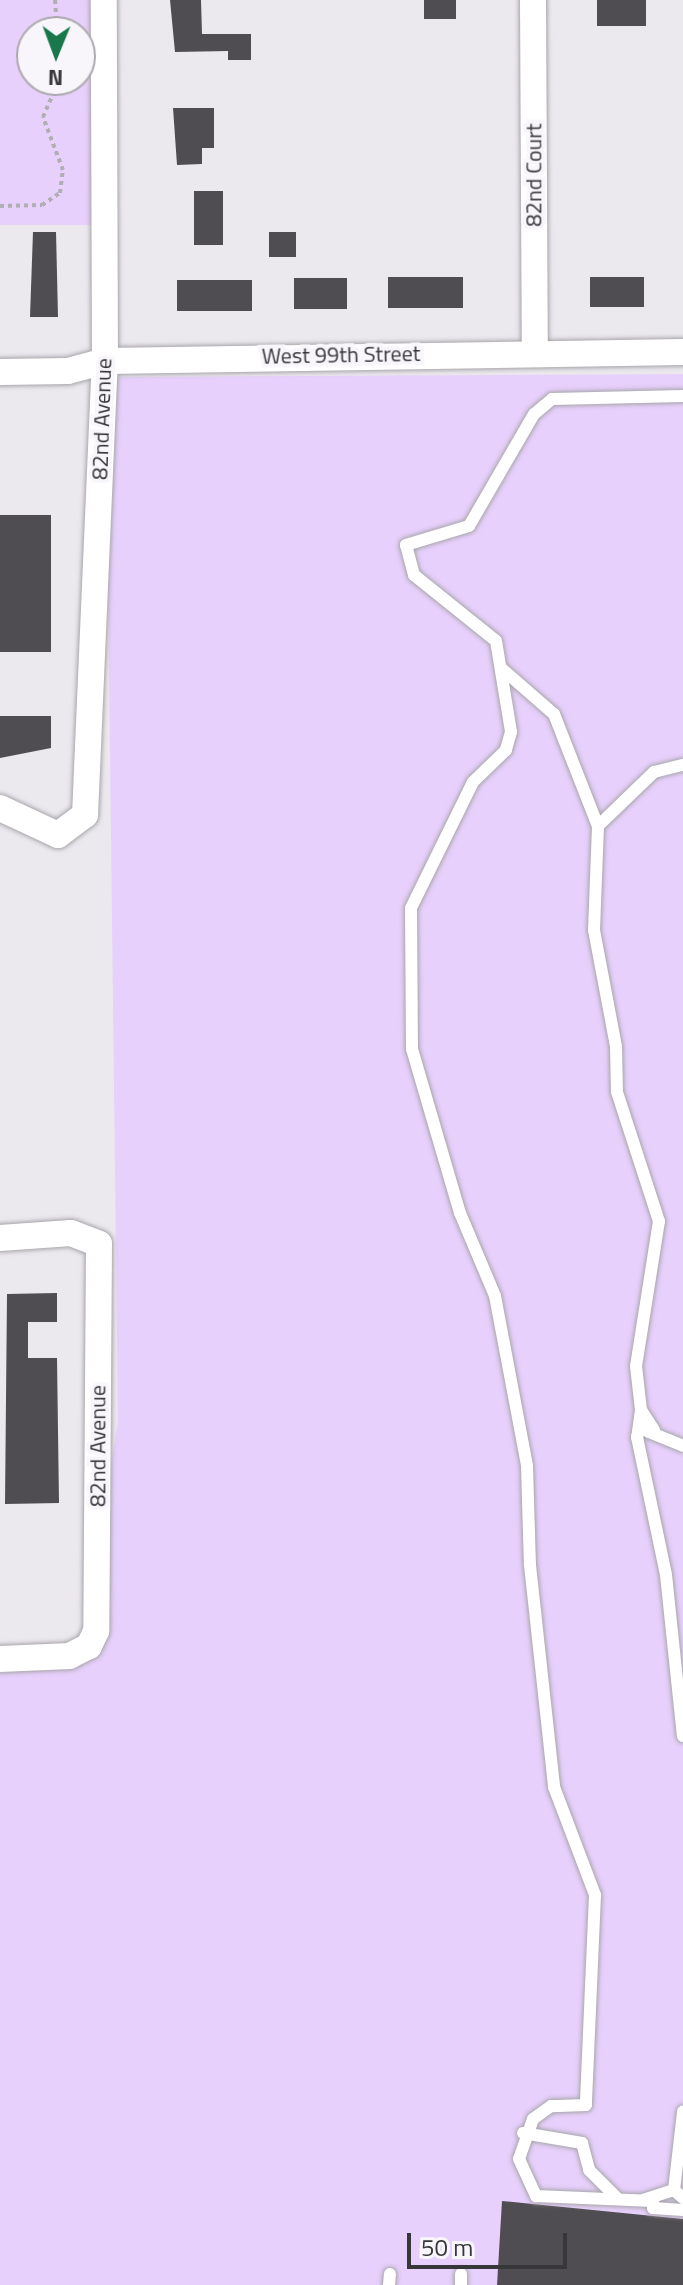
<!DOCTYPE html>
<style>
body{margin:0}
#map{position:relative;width:683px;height:2285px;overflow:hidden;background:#ebe8ee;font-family:"Titillium Web",sans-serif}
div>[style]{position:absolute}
.green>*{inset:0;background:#e7d0fc}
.building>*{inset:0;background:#504d52;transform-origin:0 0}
.path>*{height:4px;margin-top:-2px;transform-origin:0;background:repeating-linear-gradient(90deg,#b0aeb3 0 4px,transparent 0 8px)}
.roads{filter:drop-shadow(0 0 2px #a8a6ab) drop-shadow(0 0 2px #a8a6ab)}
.lane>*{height:12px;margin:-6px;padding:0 6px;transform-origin:6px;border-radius:6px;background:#fff}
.street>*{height:26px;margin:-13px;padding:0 13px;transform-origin:13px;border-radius:13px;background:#fff}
span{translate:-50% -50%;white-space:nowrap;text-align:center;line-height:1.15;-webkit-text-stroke:8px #f8f6fb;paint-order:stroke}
.street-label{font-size:22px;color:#373639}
.north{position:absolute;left:16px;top:16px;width:80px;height:80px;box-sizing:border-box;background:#f8f6fb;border:2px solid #aba9ad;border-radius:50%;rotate:181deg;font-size:22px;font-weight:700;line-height:32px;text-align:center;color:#373639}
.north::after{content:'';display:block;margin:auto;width:28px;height:36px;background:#19774c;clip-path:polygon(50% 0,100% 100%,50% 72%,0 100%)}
.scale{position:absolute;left:407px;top:2233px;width:160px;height:36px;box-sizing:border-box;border:4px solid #373639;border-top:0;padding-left:10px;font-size:24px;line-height:28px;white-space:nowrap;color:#373639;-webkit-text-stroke:6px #f8f6fb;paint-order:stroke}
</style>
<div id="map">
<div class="green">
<i style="clip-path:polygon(evenodd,0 0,96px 0,98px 225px,0 225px,0 0,32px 32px,80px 32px,80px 80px,32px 80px,32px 32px)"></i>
<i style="clip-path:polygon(683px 374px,683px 2285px,0 2285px,0 1673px,79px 1663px,118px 1421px,106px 416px,112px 383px,120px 377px)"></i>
</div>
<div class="building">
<i style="clip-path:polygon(170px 0,201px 0,202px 34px,251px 34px,251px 60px,228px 60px,228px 51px,175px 52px)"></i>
<i style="left:424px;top:0;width:32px;height:19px"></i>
<i style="left:646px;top:0;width:26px;height:49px;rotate:90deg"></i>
<i style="clip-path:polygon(173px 108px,214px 108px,214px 148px,202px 148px,202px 164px,177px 165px)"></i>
<i style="left:194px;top:191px;width:29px;height:54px"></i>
<i style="clip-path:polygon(33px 232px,56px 232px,58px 317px,30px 317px)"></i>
<i style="left:269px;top:232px;width:27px;height:25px"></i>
<i style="left:388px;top:277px;width:75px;height:31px"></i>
<i style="left:644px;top:277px;width:30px;height:54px;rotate:90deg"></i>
<i style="left:347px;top:278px;width:31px;height:53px;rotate:90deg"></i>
<i style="left:177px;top:280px;width:75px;height:31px"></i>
<i style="left:0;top:515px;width:51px;height:137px"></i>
<i style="clip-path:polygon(0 716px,51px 716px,51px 748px,0 758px)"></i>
<i style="clip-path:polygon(57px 1293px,57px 1322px,28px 1322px,28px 1358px,57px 1358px,59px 1503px,5px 1504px,7px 1294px)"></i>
<i style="clip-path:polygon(502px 2201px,683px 2219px,683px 2285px,497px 2285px)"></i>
</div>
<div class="path">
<i style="left:55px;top:0;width:32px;rotate:86deg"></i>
<i style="left:0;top:206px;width:42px;rotate:-1.4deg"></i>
<i style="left:42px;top:205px;width:22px;rotate:-34deg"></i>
<i style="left:60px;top:193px;width:23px;rotate:-83deg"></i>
<i style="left:63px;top:170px;width:57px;rotate:-110.7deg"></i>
<i style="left:43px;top:117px;width:40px;rotate:-66.6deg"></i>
</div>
<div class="roads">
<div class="lane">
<i style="left:683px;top:396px;width:131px;rotate:178.7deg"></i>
<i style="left:552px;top:399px;width:23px;rotate:140deg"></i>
<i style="left:534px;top:414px;width:129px;rotate:120.1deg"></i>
<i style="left:469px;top:526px;width:66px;rotate:163.2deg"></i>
<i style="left:406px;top:545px;width:31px;rotate:75deg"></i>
<i style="left:414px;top:575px;width:105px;rotate:38.8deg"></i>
<i style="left:496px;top:641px;width:92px;rotate:80.6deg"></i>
<i style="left:511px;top:732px;width:19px;rotate:106deg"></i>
<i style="left:506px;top:750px;width:46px;rotate:135.9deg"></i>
<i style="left:473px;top:782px;width:140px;rotate:116.2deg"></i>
<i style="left:411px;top:908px;width:141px;rotate:89.6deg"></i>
<i style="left:412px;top:1049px;width:171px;rotate:73.7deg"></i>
<i style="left:460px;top:1213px;width:90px;rotate:67.1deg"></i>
<i style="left:495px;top:1296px;width:173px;rotate:79.3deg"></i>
<i style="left:527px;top:1466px;width:99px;rotate:88.3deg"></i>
<i style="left:530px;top:1565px;width:223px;rotate:83.8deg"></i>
<i style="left:554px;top:1787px;width:116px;rotate:69.2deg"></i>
<i style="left:595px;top:1895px;width:210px;rotate:92.5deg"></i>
<i style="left:586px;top:2105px;width:35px;rotate:178deg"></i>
<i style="left:551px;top:2106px;width:22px;rotate:144deg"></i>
<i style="left:533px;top:2119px;width:42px;rotate:109.3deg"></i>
<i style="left:519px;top:2159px;width:41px;rotate:65.3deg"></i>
<i style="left:536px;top:2196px;width:117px;rotate:2.4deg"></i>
<i style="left:653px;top:2201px;width:7px;rotate:90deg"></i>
<i style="left:653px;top:2208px;width:30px;rotate:4deg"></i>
<i style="left:501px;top:668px;width:70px;rotate:41deg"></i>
<i style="left:554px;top:714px;width:120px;rotate:68.6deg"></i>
<i style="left:598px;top:826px;width:104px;rotate:92.2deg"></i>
<i style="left:594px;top:930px;width:118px;rotate:79.3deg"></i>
<i style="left:616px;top:1046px;width:46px;rotate:88.8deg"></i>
<i style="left:617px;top:1092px;width:136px;rotate:72deg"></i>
<i style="left:659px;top:1221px;width:147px;rotate:99deg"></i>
<i style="left:636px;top:1366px;width:44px;rotate:83.5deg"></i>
<i style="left:598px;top:826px;width:78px;rotate:-44deg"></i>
<i style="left:654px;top:772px;width:30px;rotate:-14deg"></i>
<i style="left:654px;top:1430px;width:24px;rotate:-123deg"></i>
<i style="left:641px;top:1410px;width:27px;rotate:98deg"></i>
<i style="left:637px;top:1437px;width:17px;rotate:-73deg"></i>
<i style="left:642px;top:1421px;width:13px;rotate:58deg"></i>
<i style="left:649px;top:1432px;width:37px;rotate:22deg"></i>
<i style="left:637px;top:1437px;width:141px;rotate:78.1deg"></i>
<i style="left:666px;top:1575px;width:162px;rotate:84deg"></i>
<i style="left:523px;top:2133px;width:60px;rotate:9.6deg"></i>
<i style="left:582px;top:2143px;width:28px;rotate:75deg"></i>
<i style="left:589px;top:2170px;width:40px;rotate:45deg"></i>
<i style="left:674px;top:2190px;width:79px;rotate:-83.4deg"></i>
<i style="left:643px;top:2200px;width:33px;rotate:-18deg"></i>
<i style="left:674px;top:2190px;width:12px;rotate:42deg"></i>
<i style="left:389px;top:2285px;width:11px;rotate:-85deg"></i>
<i style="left:461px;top:2285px;width:11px;rotate:-90deg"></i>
</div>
<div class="street">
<i style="left:533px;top:0;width:350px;rotate:89.7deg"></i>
<i style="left:0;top:372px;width:68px;rotate:-0.8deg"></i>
<i style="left:68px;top:371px;width:38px;rotate:-15deg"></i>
<i style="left:105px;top:361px;width:578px;rotate:-0.89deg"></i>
<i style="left:0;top:808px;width:64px;rotate:25deg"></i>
<i style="left:58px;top:835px;width:34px;rotate:-37deg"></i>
<i style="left:85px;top:815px;width:454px;rotate:-87.5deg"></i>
<i style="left:105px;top:361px;width:361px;rotate:-90.2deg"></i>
<i style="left:0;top:1238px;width:71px;rotate:-4deg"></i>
<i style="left:71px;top:1233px;width:30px;rotate:21deg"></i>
<i style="left:99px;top:1244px;width:387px;rotate:90.4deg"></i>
<i style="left:96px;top:1631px;width:17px;rotate:115deg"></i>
<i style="left:89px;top:1646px;width:22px;rotate:153deg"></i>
<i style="left:69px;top:1656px;width:69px;rotate:177.5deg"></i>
</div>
</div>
<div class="street-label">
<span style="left:534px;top:175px;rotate:-90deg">82nd Court</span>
<span style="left:341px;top:355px;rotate:-1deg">West 99th Street</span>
<span style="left:102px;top:419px;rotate:-88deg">82nd Avenue</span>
<span style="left:98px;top:1446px;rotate:-90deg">82nd Avenue</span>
</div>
<div class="north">N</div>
<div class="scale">50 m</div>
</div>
